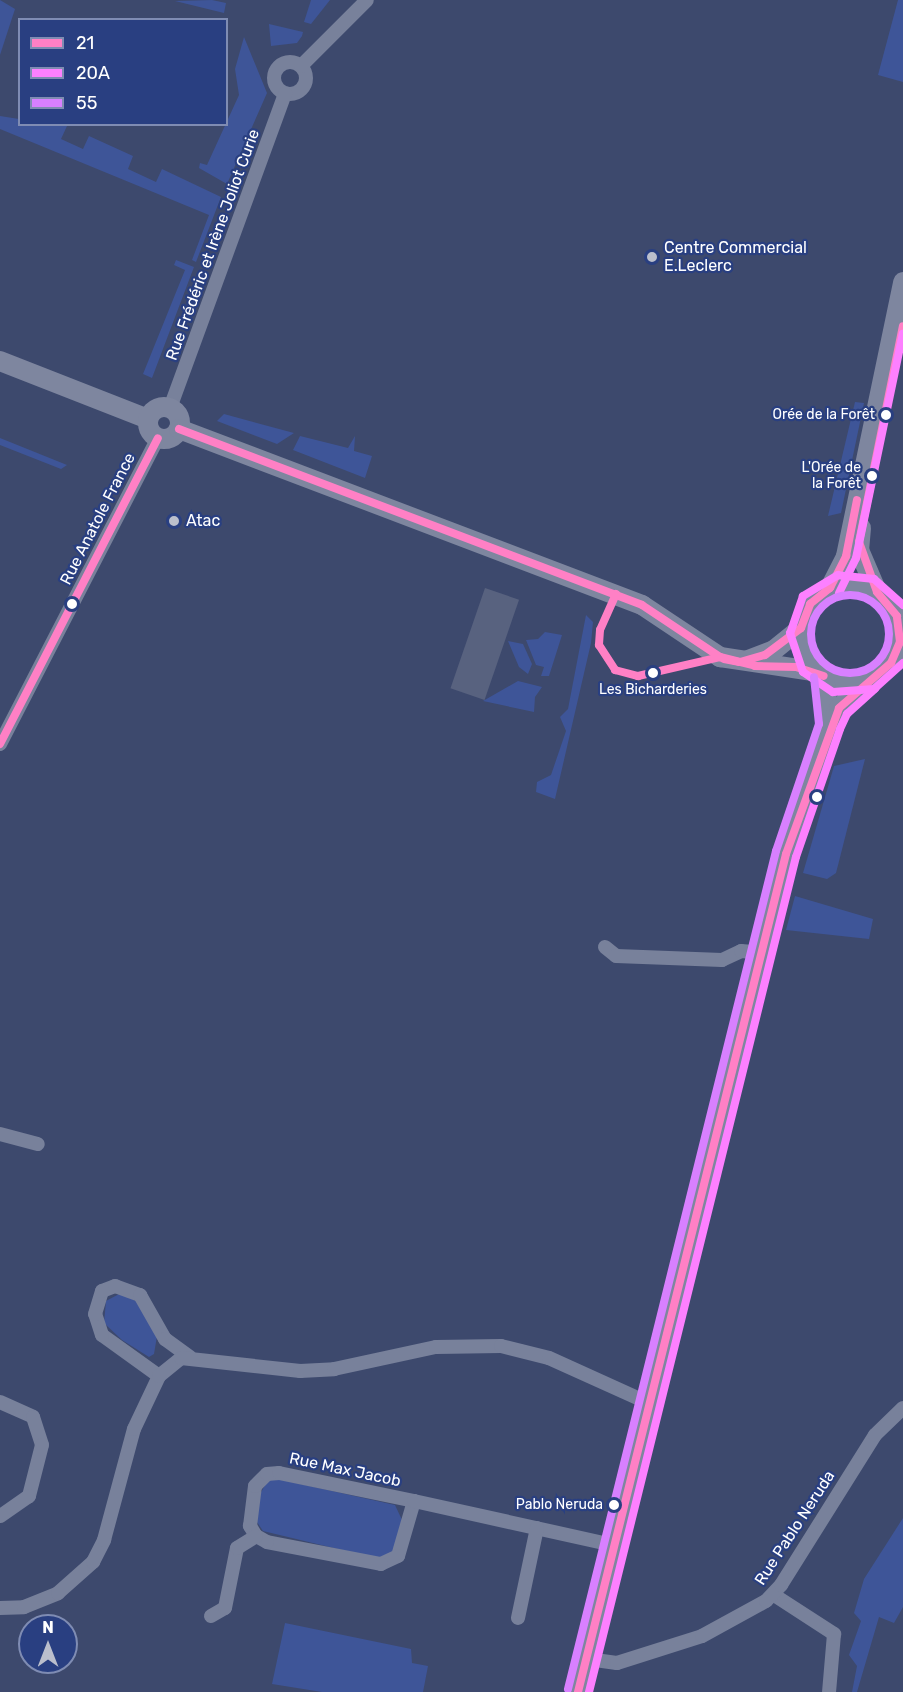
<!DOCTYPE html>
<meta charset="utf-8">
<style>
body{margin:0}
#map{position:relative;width:903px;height:1692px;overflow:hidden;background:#3d496d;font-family:Rubik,sans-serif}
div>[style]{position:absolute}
.green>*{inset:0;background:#3e5598}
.building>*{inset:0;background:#58627f;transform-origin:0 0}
.street>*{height:14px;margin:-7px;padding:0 7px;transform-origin:7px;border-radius:7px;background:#78819b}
.street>.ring{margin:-7px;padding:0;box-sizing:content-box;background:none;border:14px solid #78819b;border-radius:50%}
.secondary>*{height:20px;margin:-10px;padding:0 10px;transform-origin:10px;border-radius:10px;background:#7e869f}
.secondary>.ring{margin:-10px;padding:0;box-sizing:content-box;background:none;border:20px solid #7e869f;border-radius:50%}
.bus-1>*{height:8px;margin:-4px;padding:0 4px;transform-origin:4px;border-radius:4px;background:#ff80c5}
.bus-2>*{height:8px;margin:-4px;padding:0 4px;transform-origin:4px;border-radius:4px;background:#fd80ff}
.bus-3>*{height:8px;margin:-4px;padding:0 4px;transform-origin:4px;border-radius:4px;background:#d880ff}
.bus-3>.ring{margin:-4px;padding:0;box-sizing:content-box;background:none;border:8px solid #d880ff;border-radius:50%}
.dots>*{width:16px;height:16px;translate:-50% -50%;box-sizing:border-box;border:3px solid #293f81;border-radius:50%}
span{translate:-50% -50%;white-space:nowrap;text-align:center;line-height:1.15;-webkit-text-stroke:4.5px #293f81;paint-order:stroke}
.bus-label{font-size:14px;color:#fff}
.right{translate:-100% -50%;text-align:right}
.street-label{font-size:16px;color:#fff}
.poi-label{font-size:16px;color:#fff}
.left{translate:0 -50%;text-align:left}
.legend{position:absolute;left:18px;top:18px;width:210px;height:108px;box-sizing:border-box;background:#293f81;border:2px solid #7f8cb3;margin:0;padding:8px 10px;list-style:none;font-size:18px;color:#fff}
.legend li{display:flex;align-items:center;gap:12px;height:30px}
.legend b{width:30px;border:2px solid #7f8cb3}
.north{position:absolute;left:18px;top:1614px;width:60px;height:60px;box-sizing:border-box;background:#293f81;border:2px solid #7f8cb3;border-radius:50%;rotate:0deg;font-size:16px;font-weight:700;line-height:24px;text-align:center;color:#fff}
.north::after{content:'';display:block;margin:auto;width:21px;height:27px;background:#bbbfcc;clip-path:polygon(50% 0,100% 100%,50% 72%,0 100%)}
</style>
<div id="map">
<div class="green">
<i style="clip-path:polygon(0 0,15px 9px,0 55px)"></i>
<i style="clip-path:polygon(212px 0,226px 3px,224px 13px,175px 1px)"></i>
<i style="clip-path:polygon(311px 0,330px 0,311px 24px,304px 22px)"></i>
<i style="clip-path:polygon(898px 0,903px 0,903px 82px,878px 75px)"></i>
<i style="clip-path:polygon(269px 24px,303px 32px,302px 36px,297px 43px,271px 46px)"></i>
<i style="clip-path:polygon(244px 37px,267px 93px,227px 184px,199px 168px,200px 163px,207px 165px,239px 95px,235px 69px)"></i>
<i style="clip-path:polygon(0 116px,19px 119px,20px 124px,67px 126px,61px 139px,83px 149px,89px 136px,133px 156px,128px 169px,156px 182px,162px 169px,221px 197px,196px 262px,192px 260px,209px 215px,0 129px)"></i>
<i style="clip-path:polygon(176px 260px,194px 267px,152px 378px,143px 374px,185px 270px,174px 265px)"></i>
<i style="clip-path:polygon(855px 402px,864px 403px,841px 513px,828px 516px)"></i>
<i style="clip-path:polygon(224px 414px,294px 433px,277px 444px,217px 421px)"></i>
<i style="clip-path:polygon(300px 436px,348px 448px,355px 436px,354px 451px,372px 456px,365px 478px,293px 450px)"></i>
<i style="clip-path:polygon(0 438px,67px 465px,61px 469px,0 445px)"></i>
<i style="clip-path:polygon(586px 615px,593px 622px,591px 643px,555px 799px,536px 792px,537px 782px,551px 775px,566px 731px,560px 717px,568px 709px)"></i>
<i style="clip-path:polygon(545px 632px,562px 635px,549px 676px,541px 676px,544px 667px,536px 665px,526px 640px,538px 639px)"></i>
<i style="clip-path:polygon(508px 641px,523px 644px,532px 664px,528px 674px,519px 667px)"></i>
<i style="clip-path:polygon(518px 681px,542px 687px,535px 697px,534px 712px,483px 701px)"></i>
<i style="clip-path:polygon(865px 759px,836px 873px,827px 879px,803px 873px,834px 766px)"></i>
<i style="clip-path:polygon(795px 896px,873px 919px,869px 939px,786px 930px)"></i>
<i style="clip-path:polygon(121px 1293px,136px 1301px,157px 1336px,154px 1354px,149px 1357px,122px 1340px,104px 1323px,106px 1301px)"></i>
<i style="clip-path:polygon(278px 1479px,395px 1505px,402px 1520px,395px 1551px,386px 1558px,371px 1557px,263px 1531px,255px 1519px,260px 1494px,268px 1480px)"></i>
<i style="clip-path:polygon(903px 1518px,903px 1607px,894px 1623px,879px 1617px,857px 1692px,852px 1692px,857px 1666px,849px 1655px,861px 1621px,854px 1613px,864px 1579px)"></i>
<i style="clip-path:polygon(285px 1623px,411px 1649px,412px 1663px,428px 1666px,423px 1692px,322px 1692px,272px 1684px)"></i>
</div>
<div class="building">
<i style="left:485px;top:588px;width:36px;height:106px;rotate:19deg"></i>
</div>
<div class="street">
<i class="ring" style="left:274px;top:62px;width:18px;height:18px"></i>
<i style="left:301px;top:66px;width:93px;rotate:-45deg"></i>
<i style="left:170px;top:408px;width:335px;rotate:-69.9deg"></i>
<i style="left:889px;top:602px;width:17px;rotate:36deg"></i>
<i style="left:896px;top:654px;width:8px;rotate:-30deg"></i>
<i style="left:0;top:744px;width:344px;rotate:-62.7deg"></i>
<i style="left:605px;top:947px;width:14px;rotate:39deg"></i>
<i style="left:616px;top:956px;width:106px;rotate:2.2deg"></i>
<i style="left:722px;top:960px;width:21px;rotate:-25deg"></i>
<i style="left:741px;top:951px;width:21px;rotate:5deg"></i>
<i style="left:0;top:1134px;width:39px;rotate:15deg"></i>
<i style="left:159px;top:1376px;width:70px;rotate:-144.3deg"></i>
<i style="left:102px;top:1335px;width:22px;rotate:-108deg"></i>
<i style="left:95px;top:1314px;width:24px;rotate:-73deg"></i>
<i style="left:102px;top:1291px;width:14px;rotate:-21deg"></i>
<i style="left:115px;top:1286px;width:27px;rotate:20deg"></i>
<i style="left:140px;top:1295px;width:51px;rotate:60.4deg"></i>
<i style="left:165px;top:1339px;width:31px;rotate:36deg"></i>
<i style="left:0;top:1402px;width:36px;rotate:24deg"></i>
<i style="left:33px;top:1417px;width:29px;rotate:72deg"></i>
<i style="left:42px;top:1445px;width:53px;rotate:104.3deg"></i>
<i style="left:29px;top:1496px;width:35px;rotate:145deg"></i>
<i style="left:414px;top:1501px;width:57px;rotate:106.2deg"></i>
<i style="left:398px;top:1556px;width:19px;rotate:155deg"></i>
<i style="left:381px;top:1564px;width:116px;rotate:-169.1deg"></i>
<i style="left:267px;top:1542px;width:13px;rotate:-151deg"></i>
<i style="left:256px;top:1536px;width:12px;rotate:-121deg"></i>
<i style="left:250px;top:1526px;width:40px;rotate:-82.9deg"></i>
<i style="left:255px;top:1486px;width:17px;rotate:-45deg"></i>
<i style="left:267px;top:1474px;width:12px;rotate:-5deg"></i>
<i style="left:279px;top:1473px;width:138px;rotate:11.7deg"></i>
<i style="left:414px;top:1501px;width:208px;rotate:12.5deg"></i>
<i style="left:774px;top:1595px;width:72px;rotate:33deg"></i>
<i style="left:834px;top:1634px;width:58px;rotate:94.9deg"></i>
<i style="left:0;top:1608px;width:24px;rotate:-2deg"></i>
<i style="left:24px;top:1607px;width:37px;rotate:-22deg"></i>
<i style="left:58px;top:1593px;width:47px;rotate:-41.5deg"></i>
<i style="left:93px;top:1562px;width:25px;rotate:-63deg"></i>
<i style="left:104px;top:1540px;width:115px;rotate:-74.9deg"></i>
<i style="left:134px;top:1429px;width:59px;rotate:-64.7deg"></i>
<i style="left:159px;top:1376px;width:28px;rotate:-39deg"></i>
<i style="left:181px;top:1358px;width:120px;rotate:6.2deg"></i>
<i style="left:300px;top:1371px;width:34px;rotate:-3deg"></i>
<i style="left:334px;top:1369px;width:104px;rotate:-12.2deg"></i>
<i style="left:436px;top:1347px;width:65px;rotate:-0.9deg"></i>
<i style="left:501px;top:1346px;width:49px;rotate:14deg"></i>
<i style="left:549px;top:1358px;width:112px;rotate:24.3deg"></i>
<i style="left:211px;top:1616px;width:16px;rotate:-30deg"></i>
<i style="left:225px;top:1608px;width:61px;rotate:-78.7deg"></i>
<i style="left:237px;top:1548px;width:22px;rotate:-32deg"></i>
<i style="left:518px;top:1618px;width:92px;rotate:-78.1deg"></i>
<i style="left:588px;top:1659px;width:29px;rotate:8deg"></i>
<i style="left:617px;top:1663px;width:89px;rotate:-17.6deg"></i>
<i style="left:702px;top:1636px;width:73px;rotate:-28.7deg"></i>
<i style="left:766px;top:1601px;width:22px;rotate:-47deg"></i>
<i style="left:781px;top:1585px;width:177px;rotate:-57.9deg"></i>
<i style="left:875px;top:1435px;width:39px;rotate:-44deg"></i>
</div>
<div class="secondary">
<i style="left:0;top:361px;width:159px;rotate:21.4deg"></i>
<i class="ring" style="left:148px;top:407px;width:12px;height:12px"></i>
<i style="left:179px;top:429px;width:495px;rotate:20.8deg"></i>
<i style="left:642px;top:605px;width:94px;rotate:33.7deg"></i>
<i style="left:720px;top:657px;width:99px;rotate:8.7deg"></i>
<i style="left:861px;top:528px;width:22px;rotate:95deg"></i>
<i style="left:859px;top:550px;width:46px;rotate:66.8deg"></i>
<i class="ring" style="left:800px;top:584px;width:80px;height:80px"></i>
<i style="left:830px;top:588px;width:36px;rotate:-63deg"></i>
<i style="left:846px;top:556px;width:280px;rotate:-78.2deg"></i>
<i style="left:748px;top:660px;width:28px;rotate:-21deg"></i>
<i style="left:774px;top:650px;width:35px;rotate:-39deg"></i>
<i style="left:824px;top:676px;width:49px;rotate:83deg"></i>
<i style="left:578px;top:1692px;width:863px;rotate:-76.06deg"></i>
<i style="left:786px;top:854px;width:136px;rotate:-71.2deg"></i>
<i style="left:830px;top:725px;width:19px;rotate:-62deg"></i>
<i style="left:839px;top:708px;width:40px;rotate:-43deg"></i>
</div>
<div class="bus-1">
<i style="left:179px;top:429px;width:495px;rotate:20.8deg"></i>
<i style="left:642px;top:605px;width:94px;rotate:33.7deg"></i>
<i style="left:720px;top:657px;width:36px;rotate:14deg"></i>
<i style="left:755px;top:666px;width:41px;rotate:1.4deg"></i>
<i style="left:796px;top:667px;width:29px;rotate:18deg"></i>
<i style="left:616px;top:594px;width:39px;rotate:114deg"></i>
<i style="left:600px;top:630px;width:15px;rotate:94deg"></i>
<i style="left:599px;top:645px;width:30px;rotate:57deg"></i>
<i style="left:615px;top:670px;width:24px;rotate:15deg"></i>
<i style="left:638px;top:676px;width:84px;rotate:-13deg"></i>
<i style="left:724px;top:659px;width:16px;rotate:11deg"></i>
<i style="left:740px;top:662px;width:26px;rotate:-16deg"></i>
<i style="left:765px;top:655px;width:45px;rotate:-36.9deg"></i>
<i style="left:801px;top:628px;width:26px;rotate:-69deg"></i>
<i style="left:810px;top:604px;width:26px;rotate:-39deg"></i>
<i style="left:830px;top:588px;width:36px;rotate:-63deg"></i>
<i style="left:846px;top:556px;width:57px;rotate:-78.9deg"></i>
<i style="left:0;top:744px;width:344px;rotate:-62.7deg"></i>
<i style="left:578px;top:1692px;width:863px;rotate:-76.06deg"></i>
<i style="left:786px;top:854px;width:155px;rotate:-70deg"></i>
<i style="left:839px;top:708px;width:69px;rotate:-40.9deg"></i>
<i style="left:891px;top:663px;width:23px;rotate:-67deg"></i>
<i style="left:900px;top:642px;width:26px;rotate:-97deg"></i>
<i style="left:897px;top:616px;width:31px;rotate:-130deg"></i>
<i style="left:877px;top:592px;width:53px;rotate:-109.8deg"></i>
<i style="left:859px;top:542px;width:220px;rotate:-78.5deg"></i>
</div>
<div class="bus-2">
<i style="left:839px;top:593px;width:39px;rotate:-64deg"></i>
<i style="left:856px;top:558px;width:229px;rotate:-78.2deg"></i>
<i style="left:903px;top:605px;width:39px;rotate:-138deg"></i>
<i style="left:874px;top:579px;width:36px;rotate:-174deg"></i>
<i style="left:838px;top:575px;width:41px;rotate:149deg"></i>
<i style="left:803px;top:596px;width:39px;rotate:109deg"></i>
<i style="left:790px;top:633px;width:41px;rotate:71.6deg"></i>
<i style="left:803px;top:672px;width:36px;rotate:34deg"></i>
<i style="left:833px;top:692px;width:41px;rotate:-4.2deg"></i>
<i style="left:874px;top:689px;width:39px;rotate:-42deg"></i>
<i style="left:589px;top:1692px;width:860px;rotate:-76.08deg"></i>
<i style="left:796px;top:857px;width:135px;rotate:-71deg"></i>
<i style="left:840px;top:729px;width:17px;rotate:-65deg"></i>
<i style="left:847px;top:714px;width:38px;rotate:-42deg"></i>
</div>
<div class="bus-3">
<i class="ring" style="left:811px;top:595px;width:70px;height:70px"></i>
<i style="left:568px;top:1689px;width:863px;rotate:-76.06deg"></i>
<i style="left:776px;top:851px;width:134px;rotate:-71.3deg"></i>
<i style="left:819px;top:724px;width:47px;rotate:-96.1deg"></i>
</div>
<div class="dots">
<i style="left:652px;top:257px;background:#bbbfcc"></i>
<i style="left:886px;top:415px;background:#fff"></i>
<i style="left:872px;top:476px;background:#fff"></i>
<i style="left:174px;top:521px;background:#bbbfcc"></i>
<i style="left:72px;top:604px;background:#fff"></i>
<i style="left:653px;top:673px;background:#fff"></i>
<i style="left:817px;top:797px;background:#fff"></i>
<i style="left:614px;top:1505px;background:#fff"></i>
</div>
<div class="bus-label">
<span class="right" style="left:875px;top:415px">Orée de la Forêt</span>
<span class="right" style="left:861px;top:476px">L'Orée de<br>la Forêt</span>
<span style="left:653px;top:690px">Les Bicharderies</span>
<span class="right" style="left:603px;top:1505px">Pablo Neruda</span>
</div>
<div class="street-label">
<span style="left:213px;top:245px;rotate:-70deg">Rue Frédéric et Irène Joliot Curie</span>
<span style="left:98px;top:519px;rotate:-63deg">Rue Anatole France</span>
<span style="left:345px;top:1470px;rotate:12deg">Rue Max Jacob</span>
<span style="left:795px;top:1528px;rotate:-57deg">Rue Pablo Neruda</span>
</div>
<div class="poi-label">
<span class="left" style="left:664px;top:257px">Centre Commercial<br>E.Leclerc</span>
<span class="left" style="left:186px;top:521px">Atac</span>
</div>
<ul class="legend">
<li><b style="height:8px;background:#ff80c5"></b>21</li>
<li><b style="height:8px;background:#fd80ff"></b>20A</li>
<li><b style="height:8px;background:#d880ff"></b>55</li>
</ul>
<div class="north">N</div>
</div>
